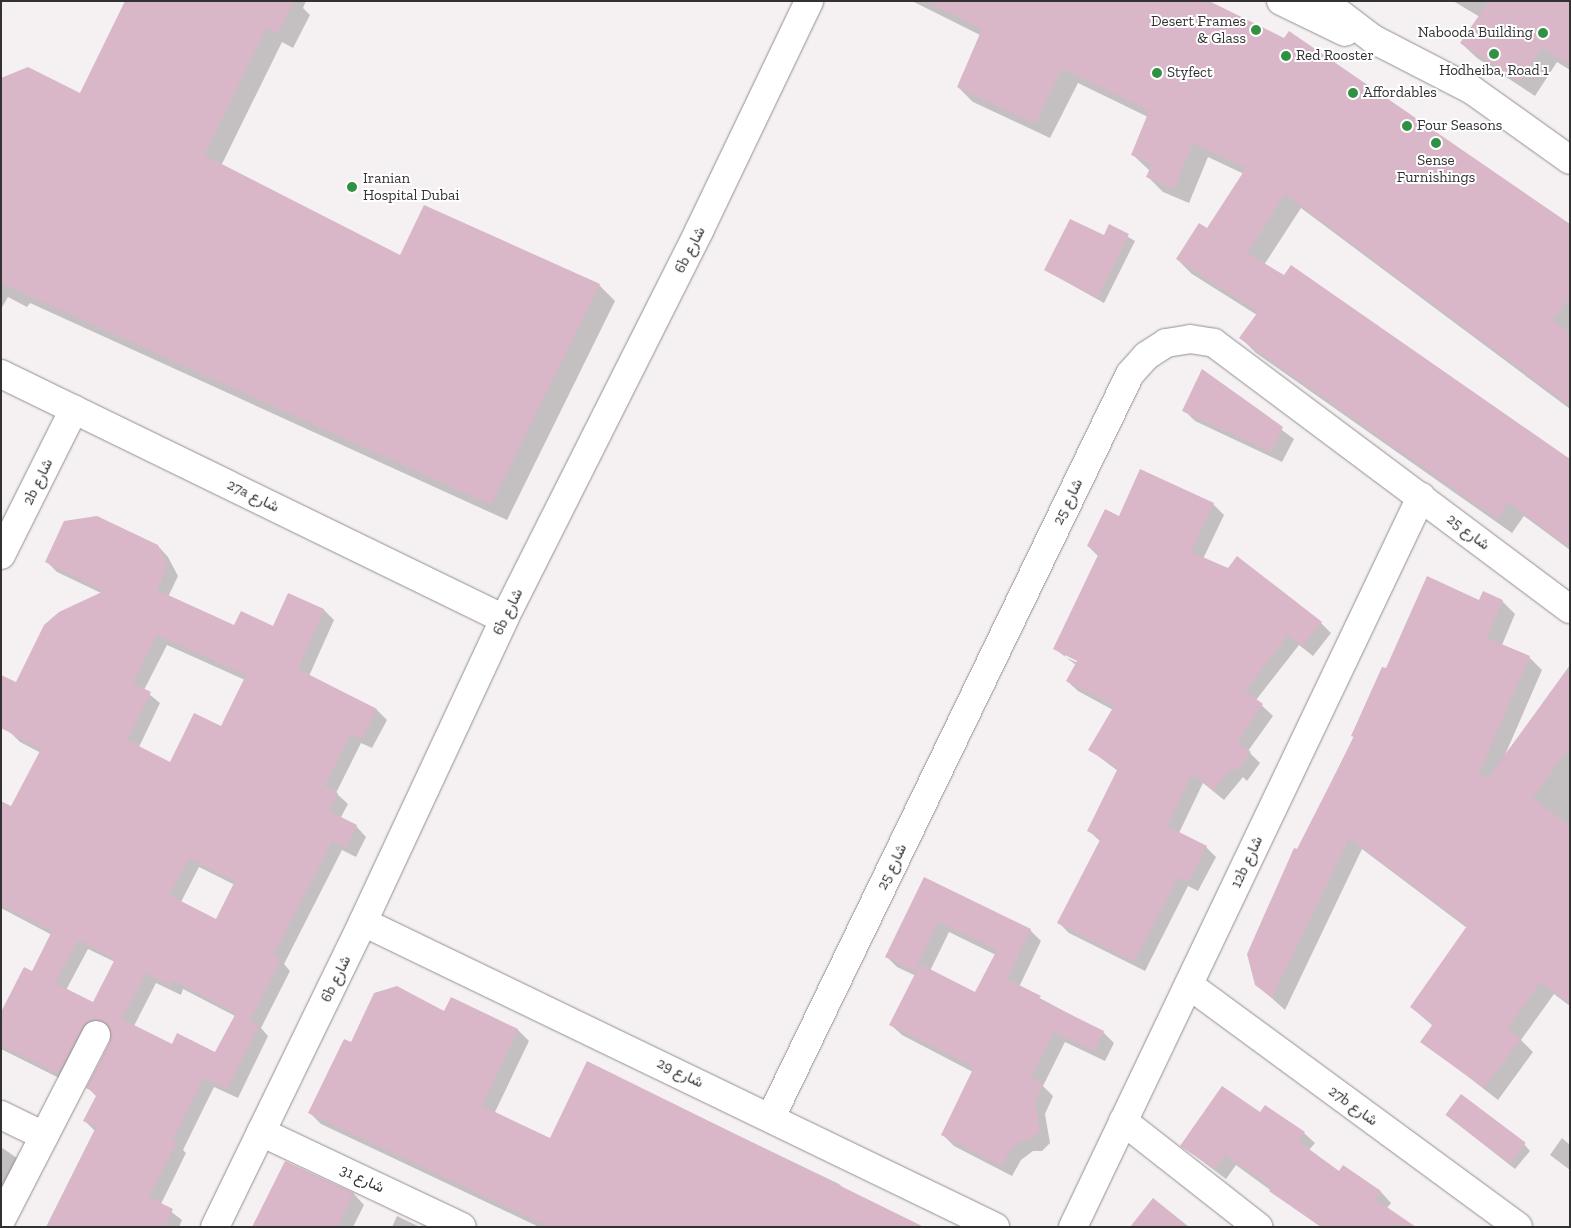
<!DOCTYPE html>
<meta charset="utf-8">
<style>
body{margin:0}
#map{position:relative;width:1571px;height:1228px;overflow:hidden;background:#f5f1f3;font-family:"Zilla Slab",Vazirmatn,serif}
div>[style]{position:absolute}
.shadow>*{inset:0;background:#0003}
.building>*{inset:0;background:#dab6c9;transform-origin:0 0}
.roads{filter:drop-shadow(0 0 1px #938f91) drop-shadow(0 0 1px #938f91)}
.minor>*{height:28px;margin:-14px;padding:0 14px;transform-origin:14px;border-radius:14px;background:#fff}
.tertiary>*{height:28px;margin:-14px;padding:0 14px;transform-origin:14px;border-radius:14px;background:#fff}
.dots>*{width:14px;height:14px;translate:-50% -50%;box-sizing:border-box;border:2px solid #fff;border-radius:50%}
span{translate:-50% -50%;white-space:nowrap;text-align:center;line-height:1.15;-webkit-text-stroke:4px #fff;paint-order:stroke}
.poi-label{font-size:15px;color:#333233}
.right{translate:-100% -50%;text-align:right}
.left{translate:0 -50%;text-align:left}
.street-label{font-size:15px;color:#333233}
.frame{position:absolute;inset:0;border:2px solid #333233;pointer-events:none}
</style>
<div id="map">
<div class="shadow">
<i style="clip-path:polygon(126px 1px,306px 1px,303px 8px,310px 15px,293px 48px,282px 42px,221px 166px,401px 256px,599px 285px,615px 301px,507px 520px,30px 303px,27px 307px,8px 297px,1px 309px,1px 82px,80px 95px)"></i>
<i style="clip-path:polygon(912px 1px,1206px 1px,1570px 225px,1570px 409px,1301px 208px,1264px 265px,1567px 459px,1570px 456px,1570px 550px,1524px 516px,1512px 533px,1256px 353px,1241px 338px,1257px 315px,1192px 274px,1177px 259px,1207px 230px,1244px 174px,1208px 157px,1189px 203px,1163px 192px,1148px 177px,1150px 171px,1133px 155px,1148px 117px,1078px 83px,1050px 138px,973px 102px,958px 87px,980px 35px)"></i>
<i style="clip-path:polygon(1453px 1px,1570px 1px,1570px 70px,1557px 62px,1535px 96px,1477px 58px,1461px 43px,1480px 17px)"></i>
<i style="clip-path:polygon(1110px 226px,1135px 241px,1104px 303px,1045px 270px,1104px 237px)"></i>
<i style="clip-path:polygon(1202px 370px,1294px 439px,1282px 462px,1195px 421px,1184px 410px)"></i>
<i style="clip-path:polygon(evenodd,1213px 504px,1224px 515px,1203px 559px,1321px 623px,1331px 633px,1313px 656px,1299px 645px,1256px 700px,1273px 716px,1248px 751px,1260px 763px,1247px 781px,1243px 777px,1224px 800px,1203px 783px,1179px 833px,1206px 847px,1216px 857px,1198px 891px,1188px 886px,1145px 971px,1069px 933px,1059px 923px,1101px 842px,1089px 831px,1118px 771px,1090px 750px,1113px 710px,1078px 691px,1067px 681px,1076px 665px,1055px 649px,1099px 557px,1088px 546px,1119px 517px,1213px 504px,1065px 654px,1083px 662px,1082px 665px,1065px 657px,1065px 654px)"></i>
<i style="clip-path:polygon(evenodd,158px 546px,168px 557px,178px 576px,168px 597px,235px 627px,273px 627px,289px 595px,324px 610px,334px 620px,309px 676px,377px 710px,387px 720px,372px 748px,361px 743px,336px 793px,348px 804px,340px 819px,356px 826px,366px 837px,356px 857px,342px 850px,284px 964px,290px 971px,261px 1028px,268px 1036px,238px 1098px,214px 1087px,183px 1150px,186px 1153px,161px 1204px,182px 1220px,179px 1227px,47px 1227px,95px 1131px,85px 1121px,97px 1097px,88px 1088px,113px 1035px,111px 1031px,97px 1032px,69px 1083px,1px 1049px,1px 1015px,32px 973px,52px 935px,1px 908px,1px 802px,12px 808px,41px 753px,20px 742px,10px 732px,17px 684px,101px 593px,57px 572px,47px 562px,158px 546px,167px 645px,245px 680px,222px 728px,171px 764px,139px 747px,160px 703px,144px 690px,167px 645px,158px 546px,199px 867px,235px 885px,217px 920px,181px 902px,199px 867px,158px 546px,88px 949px,115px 962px,93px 1004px,66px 990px,88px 949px,158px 546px,156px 983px,181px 995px,183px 989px,235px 1016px,216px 1054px,173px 1045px,134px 1026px,156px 983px)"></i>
<i style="clip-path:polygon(1480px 601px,1502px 601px,1515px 614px,1502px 645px,1529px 657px,1542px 670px,1505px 755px,1570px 668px,1570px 1006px,1554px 994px,1521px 1040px,1533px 1052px,1498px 1100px,1422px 1041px,1433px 1026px,1411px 1007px,1467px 928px,1362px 849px,1285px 1010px,1256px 984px,1298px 851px,1386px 670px)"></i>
<i style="clip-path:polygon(evenodd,925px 879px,1030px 930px,1041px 941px,1019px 987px,1103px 1032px,1114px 1043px,1105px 1061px,1065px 1042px,1043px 1086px,1053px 1096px,1045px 1114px,1050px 1143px,1042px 1151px,1033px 1151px,1021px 1160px,1012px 1176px,954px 1146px,943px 1135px,973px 1072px,902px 1035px,891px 1025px,916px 976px,897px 967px,886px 956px,925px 879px,949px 932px,996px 955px,976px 994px,930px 971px,949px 932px)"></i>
<i style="clip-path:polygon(445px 1013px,518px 1030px,529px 1041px,495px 1112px,551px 1140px,587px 1063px,839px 1184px,848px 1193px,921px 1227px,539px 1227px,321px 1124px,310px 1113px,351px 1044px)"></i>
<i style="clip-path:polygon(1260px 1114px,1304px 1133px,1315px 1143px,1309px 1150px,1339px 1172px,1343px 1166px,1381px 1192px,1391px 1203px,1387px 1208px,1414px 1227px,1321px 1227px,1236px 1165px,1226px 1179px,1182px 1146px)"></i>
<i style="clip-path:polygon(1446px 1115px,1524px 1144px,1530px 1151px,1515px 1169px)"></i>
<i style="clip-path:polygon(1562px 1138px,1570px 1145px,1570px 1170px,1550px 1155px)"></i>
<i style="clip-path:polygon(1px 1147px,27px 1165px,1px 1213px)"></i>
<i style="clip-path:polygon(286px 1162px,354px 1194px,364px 1205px,353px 1227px,256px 1227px)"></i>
<i style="clip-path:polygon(397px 1216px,420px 1227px,392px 1227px)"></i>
</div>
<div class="building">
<i style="clip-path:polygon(125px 1px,294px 1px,278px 34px,266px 28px,204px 155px,400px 255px,424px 205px,600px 284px,491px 505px,1px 283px,1px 78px,28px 67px,80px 93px)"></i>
<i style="clip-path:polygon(925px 1px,1209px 1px,1284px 38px,1289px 31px,1570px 224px,1570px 296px,1553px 320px,1570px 333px,1570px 406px,1285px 194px,1247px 253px,1284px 275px,1291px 265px,1570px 459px,1570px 548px,1508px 502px,1497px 519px,1239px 338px,1258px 312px,1176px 259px,1199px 223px,1207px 228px,1246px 168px,1193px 143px,1174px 189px,1146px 177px,1152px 164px,1131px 155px,1149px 111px,1062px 68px,1035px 124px,957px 87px,982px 29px)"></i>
<i style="clip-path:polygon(1489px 1px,1570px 1px,1570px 65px,1541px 48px,1519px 82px,1460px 43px)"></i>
<i style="clip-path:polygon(1070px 219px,1104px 235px,1109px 224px,1129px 234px,1097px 298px,1044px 270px)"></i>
<i style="clip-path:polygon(1202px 369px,1283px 427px,1271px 452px,1182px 411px)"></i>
<i style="clip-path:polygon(1140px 469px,1214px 503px,1191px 552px,1228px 568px,1237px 556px,1322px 622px,1302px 646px,1288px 635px,1245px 691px,1263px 704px,1237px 742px,1251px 752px,1237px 771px,1232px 768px,1213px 790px,1192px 774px,1167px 826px,1207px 846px,1188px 882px,1178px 877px,1134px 962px,1057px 923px,1101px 838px,1087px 831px,1118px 768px,1088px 750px,1114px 706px,1066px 681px,1077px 661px,1053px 649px,1099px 553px,1087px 546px,1105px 509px,1119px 516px)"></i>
<i style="clip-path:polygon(evenodd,97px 516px,158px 545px,168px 565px,157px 590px,234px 625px,241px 611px,273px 626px,288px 593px,324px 609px,298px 669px,377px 709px,362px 739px,351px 734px,324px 786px,338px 793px,329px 811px,357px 825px,346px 848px,332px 841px,273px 956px,281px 959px,250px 1020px,259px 1025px,227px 1089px,204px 1078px,173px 1140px,177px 1142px,149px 1197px,173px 1209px,164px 1227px,46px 1227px,96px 1127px,83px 1121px,97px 1094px,86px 1088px,110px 1042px,109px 1026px,96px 1019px,87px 1022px,58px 1074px,1px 1045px,1px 1012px,24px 967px,32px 971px,52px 931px,1px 905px,1px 801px,11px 806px,41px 749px,1px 728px,1px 675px,16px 682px,44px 625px,59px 612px,104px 591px,45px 562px,64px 521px,97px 516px,157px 635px,246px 675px,221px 726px,194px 713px,170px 762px,127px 740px,151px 692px,133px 683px,157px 635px,97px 516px,189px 858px,235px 881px,216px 919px,169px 895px,189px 858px,97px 516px,78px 940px,115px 959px,93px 1002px,55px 983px,78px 940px,97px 516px,146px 973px,170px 985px,173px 980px,236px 1013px,215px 1052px,177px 1033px,172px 1044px,122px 1019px,146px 973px)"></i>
<i style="clip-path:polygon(1427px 576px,1479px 600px,1483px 591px,1503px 600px,1487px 638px,1530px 656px,1479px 773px,1488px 778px,1570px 665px,1570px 746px,1533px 798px,1570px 826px,1570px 1004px,1540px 982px,1507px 1029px,1521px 1039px,1484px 1088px,1420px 1042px,1433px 1024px,1410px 1007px,1467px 926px,1349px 838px,1272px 998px,1255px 985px,1247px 954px,1294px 848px,1297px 849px,1354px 737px,1351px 736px,1382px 667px,1386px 668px)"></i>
<i style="clip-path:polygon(924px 877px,1031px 929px,1007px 979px,1041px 996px,1039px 999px,1104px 1031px,1094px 1051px,1054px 1032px,1031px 1078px,1043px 1084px,1035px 1102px,1040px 1131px,1030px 1140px,1022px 1141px,1011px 1149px,1001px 1166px,941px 1135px,974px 1067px,889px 1025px,920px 964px,975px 992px,997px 950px,938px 922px,914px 971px,885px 957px)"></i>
<i style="clip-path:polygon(397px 986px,444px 1011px,451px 997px,518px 1029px,482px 1106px,550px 1138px,587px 1061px,924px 1227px,549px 1227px,308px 1113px,344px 1039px,351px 1042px,374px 993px)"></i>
<i style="clip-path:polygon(1222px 1086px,1260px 1112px,1265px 1105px,1305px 1132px,1298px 1141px,1339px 1171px,1343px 1165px,1381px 1191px,1375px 1199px,1416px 1227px,1321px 1227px,1269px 1191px,1272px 1187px,1224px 1155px,1215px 1169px,1180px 1146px)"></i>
<i style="left:1461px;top:1094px;width:81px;height:26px;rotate:37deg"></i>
<i style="clip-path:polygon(285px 1161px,354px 1193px,338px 1227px,252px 1227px)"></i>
<i style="clip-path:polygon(1153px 1198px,1189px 1227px,1130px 1227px)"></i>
</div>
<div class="roads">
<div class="minor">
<i style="left:1px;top:374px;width:559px;rotate:25.97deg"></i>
<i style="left:1px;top:555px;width:163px;rotate:-63.4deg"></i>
<i style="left:363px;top:922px;width:702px;rotate:25.76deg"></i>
<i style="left:1189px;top:985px;width:408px;rotate:36.3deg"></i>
<i style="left:1px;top:1115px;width:48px;rotate:26deg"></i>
<i style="left:771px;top:1117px;width:825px;rotate:-64.21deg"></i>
<i style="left:1130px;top:374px;width:24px;rotate:-48deg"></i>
<i style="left:1146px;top:356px;width:24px;rotate:-33deg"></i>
<i style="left:1166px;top:343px;width:24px;rotate:-9deg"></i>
<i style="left:1190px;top:339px;width:24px;rotate:9deg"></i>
<i style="left:1214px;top:343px;width:444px;rotate:36.8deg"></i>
<i style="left:1123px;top:1121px;width:172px;rotate:38.1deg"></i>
<i style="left:261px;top:1132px;width:222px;rotate:25.3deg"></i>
<i style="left:1px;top:1220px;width:208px;rotate:-62.8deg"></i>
<i style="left:215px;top:1227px;width:339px;rotate:-64.1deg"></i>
<i style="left:363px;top:922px;width:334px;rotate:-65deg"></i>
<i style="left:504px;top:619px;width:434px;rotate:-63.3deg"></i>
<i style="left:699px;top:231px;width:255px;rotate:-64.4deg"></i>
<i style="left:1073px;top:1227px;width:809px;rotate:-64.51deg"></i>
</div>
<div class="tertiary">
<i style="left:1281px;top:1px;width:71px;rotate:25.8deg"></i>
<i style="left:1323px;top:1px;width:63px;rotate:37.2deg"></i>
<i style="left:1373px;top:39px;width:111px;rotate:27.3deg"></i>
<i style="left:1472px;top:90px;width:120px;rotate:35.5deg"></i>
</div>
</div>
<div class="dots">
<i style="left:1256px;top:30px;background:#309145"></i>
<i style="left:1543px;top:33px;background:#309145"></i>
<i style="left:1494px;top:54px;background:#309145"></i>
<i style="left:1286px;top:56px;background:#309145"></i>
<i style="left:1157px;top:73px;background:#309145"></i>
<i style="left:1353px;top:93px;background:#309145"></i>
<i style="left:1407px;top:126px;background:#309145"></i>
<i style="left:1436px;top:143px;background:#309145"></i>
<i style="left:352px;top:187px;background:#309145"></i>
</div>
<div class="poi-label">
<span class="right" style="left:1246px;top:30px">Desert Frames<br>&amp; Glass</span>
<span class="right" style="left:1533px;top:33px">Nabooda Building</span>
<span class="left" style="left:1296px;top:56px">Red Rooster</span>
<span style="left:1494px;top:71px">Hodheiba, Road 1</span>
<span class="left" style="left:1167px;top:73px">Styfect</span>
<span class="left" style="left:1363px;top:93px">Affordables</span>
<span class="left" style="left:1417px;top:126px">Four Seasons</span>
<span style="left:1436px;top:169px">Sense<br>Furnishings</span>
<span class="left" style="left:363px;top:187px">Iranian<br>Hospital Dubai</span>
</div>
<div class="street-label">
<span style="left:690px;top:250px;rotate:-63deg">6b شارع</span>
<span style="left:38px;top:482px;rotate:-64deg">2b شارع</span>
<span style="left:253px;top:496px;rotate:26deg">27a شارع</span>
<span style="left:1068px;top:502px;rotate:-64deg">شارع 25</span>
<span style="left:1468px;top:532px;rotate:37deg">شارع 25</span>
<span style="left:508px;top:612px;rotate:-64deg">6b شارع</span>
<span style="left:1247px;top:862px;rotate:-65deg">12b شارع</span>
<span style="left:892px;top:867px;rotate:-64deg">شارع 25</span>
<span style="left:336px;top:979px;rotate:-64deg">6b شارع</span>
<span style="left:680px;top:1073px;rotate:26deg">شارع 29</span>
<span style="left:1353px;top:1106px;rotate:36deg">27b شارع</span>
<span style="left:362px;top:1179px;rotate:25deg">شارع 31</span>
</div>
<div class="frame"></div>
</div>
